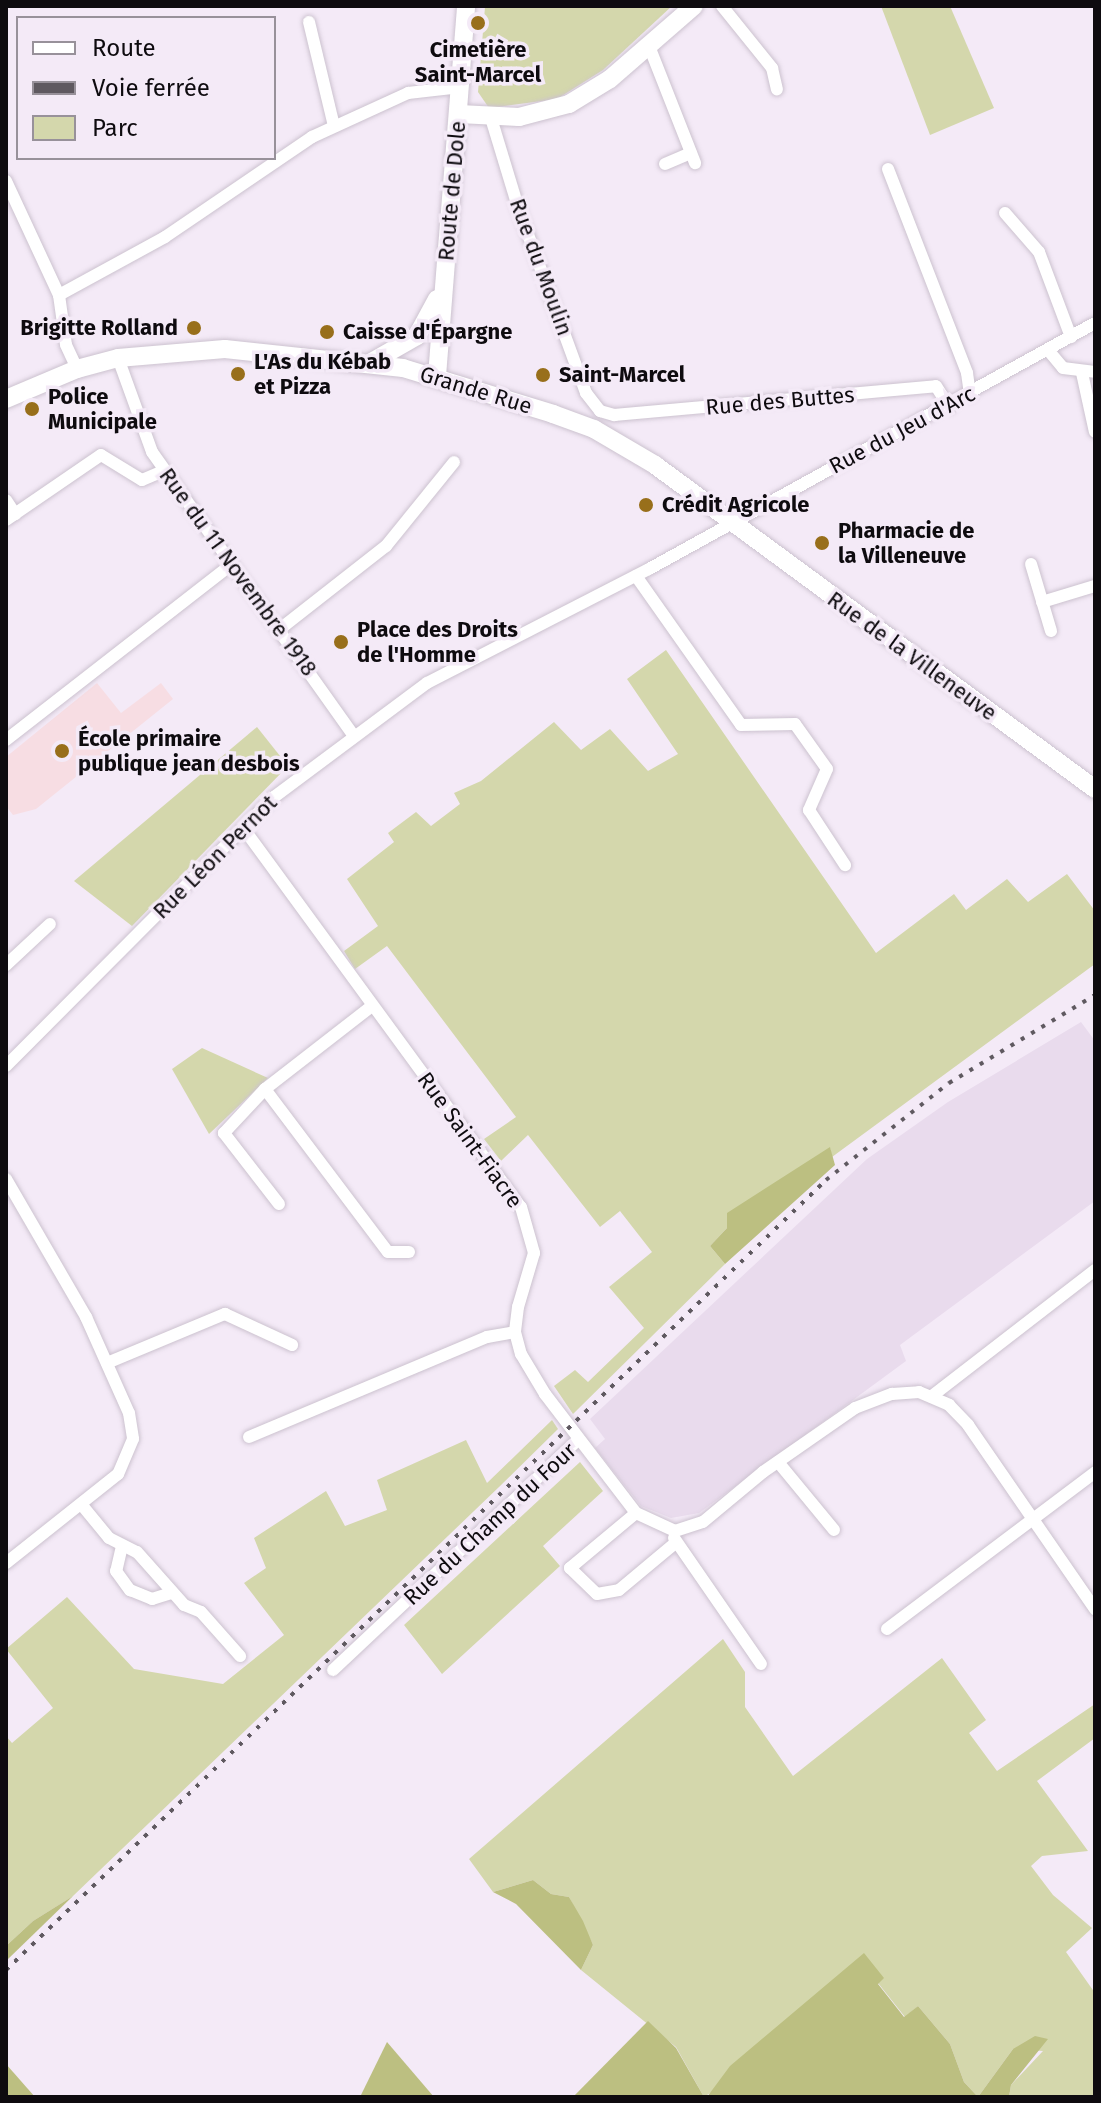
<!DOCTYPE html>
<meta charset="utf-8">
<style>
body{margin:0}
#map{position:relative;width:1101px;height:2103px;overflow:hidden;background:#f4eaf7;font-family:"Fira Sans",sans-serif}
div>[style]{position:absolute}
.built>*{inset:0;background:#e9dbed}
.education>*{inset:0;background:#f7dde3}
.green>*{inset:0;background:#d4d7ac}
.forest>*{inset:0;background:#bcbf81}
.roads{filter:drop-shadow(0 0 2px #ccc2cf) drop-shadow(0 0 2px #ccc2cf)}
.street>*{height:12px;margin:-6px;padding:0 6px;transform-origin:6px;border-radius:6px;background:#fff}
.secondary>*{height:18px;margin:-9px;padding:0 9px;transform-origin:9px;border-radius:9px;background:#fff}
.rail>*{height:4px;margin-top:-2px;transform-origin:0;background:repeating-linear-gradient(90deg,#5f5960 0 4px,transparent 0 12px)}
.dots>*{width:22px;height:22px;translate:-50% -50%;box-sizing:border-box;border:4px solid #f4eaf7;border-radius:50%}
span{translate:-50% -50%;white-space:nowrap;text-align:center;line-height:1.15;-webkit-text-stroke:7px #f4eaf7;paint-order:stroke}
.poi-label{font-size:22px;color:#0e0b0f;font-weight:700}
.right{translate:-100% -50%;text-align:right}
.left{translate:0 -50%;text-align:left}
.street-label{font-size:22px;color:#0e0b0f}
.frame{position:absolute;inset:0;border:8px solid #0e0b0f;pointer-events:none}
.legend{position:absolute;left:16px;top:16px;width:260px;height:144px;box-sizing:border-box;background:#f4eaf7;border:2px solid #98919a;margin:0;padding:10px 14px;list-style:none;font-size:24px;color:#0e0b0f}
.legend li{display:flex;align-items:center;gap:16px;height:40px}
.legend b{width:40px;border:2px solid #98919a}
</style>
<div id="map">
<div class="built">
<i style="clip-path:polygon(1081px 1022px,1095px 1041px,1095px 1201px,900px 1345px,906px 1361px,699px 1513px,671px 1518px,641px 1506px,595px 1448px,605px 1439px,590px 1419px,867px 1159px,948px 1102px)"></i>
</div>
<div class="education">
<i style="clip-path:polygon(97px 683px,121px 713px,161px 683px,173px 699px,36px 809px,13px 815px,6px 806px,6px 757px)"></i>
</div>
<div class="green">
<i style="clip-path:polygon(672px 6px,603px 70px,557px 99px,489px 108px,478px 92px,485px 7px)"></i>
<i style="clip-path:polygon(881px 6px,950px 6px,994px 108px,930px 135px)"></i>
<i style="clip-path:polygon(666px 650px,876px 953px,954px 894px,966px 910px,1007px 879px,1028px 902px,1067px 874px,1095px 911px,1095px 964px,832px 1157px,830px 1148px,727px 1228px,710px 1246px,725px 1264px,573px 1414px,554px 1386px,575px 1370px,588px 1382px,644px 1328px,609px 1287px,652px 1252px,620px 1211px,600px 1227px,528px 1135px,501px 1161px,484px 1139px,516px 1117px,387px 946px,355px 969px,344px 951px,378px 926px,347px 879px,394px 842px,388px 833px,416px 812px,431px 826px,460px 804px,454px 793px,481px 781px,554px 722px,581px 750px,610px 729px,648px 771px,678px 754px,627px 679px)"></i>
<i style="clip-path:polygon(257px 727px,288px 766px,132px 926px,74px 881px)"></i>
<i style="clip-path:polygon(202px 1048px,268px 1078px,209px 1134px,172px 1069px)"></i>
<i style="clip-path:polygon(552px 1420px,558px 1429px,499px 1487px,73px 1896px,33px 1921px,6px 1946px,6px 1736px,12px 1743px,53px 1708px,6px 1649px,67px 1597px,134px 1669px,223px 1684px,284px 1635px,244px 1583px,266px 1568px,254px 1538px,326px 1491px,345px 1526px,387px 1510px,377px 1480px,466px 1440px,487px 1483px)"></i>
<i style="clip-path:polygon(580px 1462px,603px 1491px,543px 1546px,560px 1566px,442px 1674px,404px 1625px)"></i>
<i style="clip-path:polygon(723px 1639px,745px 1672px,745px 1707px,793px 1776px,942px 1658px,986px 1720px,969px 1733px,997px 1771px,1095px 1704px,1095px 1738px,1037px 1781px,1088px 1851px,1042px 1856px,1031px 1866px,1053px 1895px,1092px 1928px,1066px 1952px,1095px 1993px,1095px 2097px,1009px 2097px,1011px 2085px,1043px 2051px,1013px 2049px,978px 2097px,964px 2082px,950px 2044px,918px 2006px,905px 2017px,878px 1983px,884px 1979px,704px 2097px,676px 2047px,581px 1970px,593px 1945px,569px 1897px,551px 1894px,533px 1880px,493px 1892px,469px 1859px)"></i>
</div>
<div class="forest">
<i style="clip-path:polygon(830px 1147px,835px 1165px,725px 1264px,710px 1246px,727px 1228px,727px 1213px)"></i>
<i style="clip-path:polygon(533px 1880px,551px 1894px,569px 1897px,583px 1921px,593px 1945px,581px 1970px,516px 1904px,493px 1892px)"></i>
<i style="clip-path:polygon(73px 1896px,6px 1961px,6px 1946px,33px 1921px)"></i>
<i style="clip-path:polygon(864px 1953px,884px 1978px,878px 1984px,904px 2017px,918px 2006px,950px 2044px,964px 2082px,978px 2097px,1013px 2049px,1035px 2036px,1048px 2039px,1011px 2085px,1009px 2097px,707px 2097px,730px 2066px)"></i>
<i style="clip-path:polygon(648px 2021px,676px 2048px,704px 2097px,573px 2097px)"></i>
<i style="clip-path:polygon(387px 2042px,434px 2097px,360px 2097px)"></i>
<i style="clip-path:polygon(6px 2064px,35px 2097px,6px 2097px)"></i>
</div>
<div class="roads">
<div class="street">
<i style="left:722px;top:6px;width:80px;rotate:51.1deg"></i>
<i style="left:772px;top:68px;width:22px;rotate:77deg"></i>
<i style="left:309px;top:22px;width:107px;rotate:76.5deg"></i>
<i style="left:649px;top:46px;width:126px;rotate:68.5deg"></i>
<i style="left:491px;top:118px;width:93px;rotate:73.1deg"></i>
<i style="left:518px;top:207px;width:198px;rotate:69.9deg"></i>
<i style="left:586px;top:393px;width:23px;rotate:52deg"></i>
<i style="left:600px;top:411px;width:15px;rotate:16deg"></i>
<i style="left:614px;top:415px;width:323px;rotate:-5.1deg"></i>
<i style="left:936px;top:386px;width:25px;rotate:58deg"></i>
<i style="left:665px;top:164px;width:28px;rotate:-23deg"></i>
<i style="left:888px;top:169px;width:219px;rotate:68.8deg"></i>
<i style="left:967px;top:373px;width:22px;rotate:82deg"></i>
<i style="left:6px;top:181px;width:126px;rotate:65.1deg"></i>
<i style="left:59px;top:295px;width:50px;rotate:82deg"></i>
<i style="left:66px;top:345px;width:26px;rotate:65deg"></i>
<i style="left:1005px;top:213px;width:52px;rotate:48.9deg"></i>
<i style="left:1039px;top:252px;width:91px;rotate:69.4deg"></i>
<i style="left:59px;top:295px;width:121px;rotate:-28.7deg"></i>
<i style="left:165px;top:237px;width:178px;rotate:-34.2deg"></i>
<i style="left:312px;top:137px;width:106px;rotate:-24.6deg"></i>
<i style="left:408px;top:93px;width:53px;rotate:-6.5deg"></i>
<i style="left:1048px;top:350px;width:23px;rotate:50deg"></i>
<i style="left:1063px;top:368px;width:32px;rotate:7deg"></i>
<i style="left:118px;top:358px;width:100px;rotate:70.1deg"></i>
<i style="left:152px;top:452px;width:347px;rotate:54.6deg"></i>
<i style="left:1082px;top:373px;width:60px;rotate:77.6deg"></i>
<i style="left:6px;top:500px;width:17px;rotate:57deg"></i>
<i style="left:6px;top:520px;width:115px;rotate:-34.4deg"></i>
<i style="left:101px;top:455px;width:48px;rotate:31.4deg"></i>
<i style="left:142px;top:480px;width:25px;rotate:-23deg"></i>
<i style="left:1031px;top:564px;width:70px;rotate:73.4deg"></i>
<i style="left:636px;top:576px;width:182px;rotate:54.8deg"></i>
<i style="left:741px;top:725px;width:54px;rotate:-1.1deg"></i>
<i style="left:795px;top:724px;width:55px;rotate:54.6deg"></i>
<i style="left:827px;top:769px;width:45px;rotate:113.7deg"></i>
<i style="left:809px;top:810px;width:66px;rotate:56.8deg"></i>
<i style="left:1042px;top:602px;width:55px;rotate:-16.8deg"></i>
<i style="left:280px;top:629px;width:135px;rotate:-38.1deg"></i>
<i style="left:386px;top:546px;width:108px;rotate:-51deg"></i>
<i style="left:6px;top:740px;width:286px;rotate:-37.9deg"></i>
<i style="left:244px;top:829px;width:469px;rotate:53.8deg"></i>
<i style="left:521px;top:1207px;width:48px;rotate:74.2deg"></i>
<i style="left:534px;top:1253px;width:56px;rotate:106.5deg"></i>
<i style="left:518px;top:1307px;width:25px;rotate:97deg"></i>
<i style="left:515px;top:1332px;width:23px;rotate:75deg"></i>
<i style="left:521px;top:1354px;width:47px;rotate:59deg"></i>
<i style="left:545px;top:1394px;width:150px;rotate:52.6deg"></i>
<i style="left:636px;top:1513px;width:43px;rotate:24.8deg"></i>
<i style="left:675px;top:1531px;width:29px;rotate:-18deg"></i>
<i style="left:703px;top:1522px;width:78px;rotate:-39.8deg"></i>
<i style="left:763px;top:1472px;width:112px;rotate:-34.8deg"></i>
<i style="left:855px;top:1408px;width:40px;rotate:-21deg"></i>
<i style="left:892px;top:1394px;width:27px;rotate:-4deg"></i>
<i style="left:919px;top:1392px;width:33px;rotate:23deg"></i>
<i style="left:949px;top:1405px;width:28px;rotate:46deg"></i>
<i style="left:968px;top:1425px;width:224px;rotate:55.4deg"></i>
<i style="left:6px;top:965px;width:60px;rotate:-43deg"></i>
<i style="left:6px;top:1066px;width:380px;rotate:-45.1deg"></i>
<i style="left:274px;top:797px;width:191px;rotate:-36.7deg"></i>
<i style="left:427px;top:683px;width:250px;rotate:-27.2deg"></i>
<i style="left:649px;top:569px;width:509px;rotate:-28.88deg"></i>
<i style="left:265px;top:1089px;width:204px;rotate:53deg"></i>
<i style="left:388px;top:1252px;width:21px"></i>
<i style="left:6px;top:1179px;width:160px;rotate:59.9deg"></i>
<i style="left:86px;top:1317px;width:105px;rotate:65.9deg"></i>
<i style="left:129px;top:1413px;width:26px;rotate:81deg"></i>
<i style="left:133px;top:1439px;width:38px;rotate:113deg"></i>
<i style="left:118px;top:1474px;width:143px;rotate:141.5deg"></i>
<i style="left:279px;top:1204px;width:90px;rotate:-127.8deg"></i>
<i style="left:224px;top:1133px;width:60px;rotate:-47deg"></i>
<i style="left:265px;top:1089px;width:135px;rotate:-37.8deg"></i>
<i style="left:107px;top:1363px;width:128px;rotate:-22.6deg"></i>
<i style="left:225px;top:1314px;width:74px;rotate:24.8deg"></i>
<i style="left:932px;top:1396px;width:206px;rotate:-37.7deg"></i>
<i style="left:249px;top:1437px;width:258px;rotate:-22.8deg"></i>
<i style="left:487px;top:1337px;width:28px;rotate:-10deg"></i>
<i style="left:778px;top:1462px;width:88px;rotate:50.5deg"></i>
<i style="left:81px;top:1504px;width:44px;rotate:50.5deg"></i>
<i style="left:109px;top:1538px;width:31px;rotate:27deg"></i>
<i style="left:137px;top:1552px;width:71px;rotate:48.4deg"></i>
<i style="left:184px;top:1605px;width:18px;rotate:22deg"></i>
<i style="left:201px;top:1612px;width:59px;rotate:48.4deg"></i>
<i style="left:636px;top:1513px;width:86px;rotate:140.2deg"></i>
<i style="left:570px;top:1568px;width:37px;rotate:44deg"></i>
<i style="left:597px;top:1594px;width:22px;rotate:-10deg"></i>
<i style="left:619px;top:1590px;width:72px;rotate:-39.9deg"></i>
<i style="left:674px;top:1538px;width:153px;rotate:55.4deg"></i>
<i style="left:122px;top:1546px;width:26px;rotate:103deg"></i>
<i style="left:116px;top:1571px;width:24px;rotate:54deg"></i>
<i style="left:130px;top:1590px;width:24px;rotate:22deg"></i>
<i style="left:152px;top:1599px;width:21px;rotate:-17deg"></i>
<i style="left:887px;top:1629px;width:261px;rotate:-37deg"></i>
<i style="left:333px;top:1670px;width:337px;rotate:-43.2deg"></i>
</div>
<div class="secondary">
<i style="left:459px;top:114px;width:60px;rotate:2.9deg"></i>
<i style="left:519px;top:117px;width:52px;rotate:-14.6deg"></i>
<i style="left:569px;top:104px;width:48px;rotate:-31.4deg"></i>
<i style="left:610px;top:79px;width:111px;rotate:-41deg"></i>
<i style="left:368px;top:364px;width:56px;rotate:-29.7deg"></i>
<i style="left:417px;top:336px;width:42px;rotate:-61.6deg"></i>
<i style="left:437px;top:376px;width:371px;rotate:-85.5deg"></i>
<i style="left:6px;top:399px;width:77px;rotate:-22.9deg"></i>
<i style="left:77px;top:369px;width:42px;rotate:-15deg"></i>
<i style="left:118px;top:358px;width:107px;rotate:-4.8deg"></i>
<i style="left:225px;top:349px;width:179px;rotate:6.1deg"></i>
<i style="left:403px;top:368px;width:157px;rotate:17deg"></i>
<i style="left:553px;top:414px;width:44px;rotate:20.1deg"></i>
<i style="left:594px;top:429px;width:71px;rotate:30.5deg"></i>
<i style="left:655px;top:465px;width:546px;rotate:36.37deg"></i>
</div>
</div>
<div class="rail">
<i style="left:6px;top:1970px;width:1139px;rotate:-43.93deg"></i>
<i style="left:826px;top:1180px;width:157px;rotate:-38.3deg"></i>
<i style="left:949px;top:1083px;width:170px;rotate:-31.1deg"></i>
</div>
<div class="dots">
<i style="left:478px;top:23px;background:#986f1b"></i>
<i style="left:194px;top:328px;background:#986f1b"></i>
<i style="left:327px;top:332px;background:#986f1b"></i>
<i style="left:238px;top:374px;background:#986f1b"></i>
<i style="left:543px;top:375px;background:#986f1b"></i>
<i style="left:32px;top:409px;background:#986f1b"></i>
<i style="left:646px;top:505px;background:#986f1b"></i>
<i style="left:822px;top:543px;background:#986f1b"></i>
<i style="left:341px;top:642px;background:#986f1b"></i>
<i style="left:62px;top:751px;background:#986f1b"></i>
</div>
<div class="poi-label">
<span style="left:478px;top:62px">Cimetière<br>Saint-Marcel</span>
<span class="right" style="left:178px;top:328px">Brigitte Rolland</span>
<span class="left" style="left:343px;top:332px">Caisse d'Épargne</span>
<span class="left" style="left:254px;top:374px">L'As du Kébab<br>et Pizza</span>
<span class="left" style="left:559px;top:375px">Saint-Marcel</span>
<span class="left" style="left:48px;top:409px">Police<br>Municipale</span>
<span class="left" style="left:662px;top:505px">Crédit Agricole</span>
<span class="left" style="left:838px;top:543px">Pharmacie de<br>la Villeneuve</span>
<span class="left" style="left:357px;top:642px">Place des Droits<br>de l'Homme</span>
<span class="left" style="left:78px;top:751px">École primaire<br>publique jean desbois</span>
</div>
<div class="street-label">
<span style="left:452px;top:191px;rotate:-85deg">Route de Dole</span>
<span style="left:541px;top:267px;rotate:70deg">Rue du Moulin</span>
<span style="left:476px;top:390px;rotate:17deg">Grande Rue</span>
<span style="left:780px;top:401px;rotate:-5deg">Rue des Buttes</span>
<span style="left:902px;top:430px;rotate:-28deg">Rue du Jeu d'Arc</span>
<span style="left:238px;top:572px;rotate:54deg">Rue du 11 Novembre 1918</span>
<span style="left:912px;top:656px;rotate:36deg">Rue de la Villeneuve</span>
<span style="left:215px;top:857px;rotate:-45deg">Rue Léon Pernot</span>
<span style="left:470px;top:1140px;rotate:54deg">Rue Saint-Fiacre</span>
<span style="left:490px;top:1524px;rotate:-43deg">Rue du Champ du Four</span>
</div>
<div class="frame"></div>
<ul class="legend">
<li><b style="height:10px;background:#fff"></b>Route</li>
<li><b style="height:10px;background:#5f5960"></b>Voie ferrée</li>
<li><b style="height:22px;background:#d4d7ac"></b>Parc</li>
</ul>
</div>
